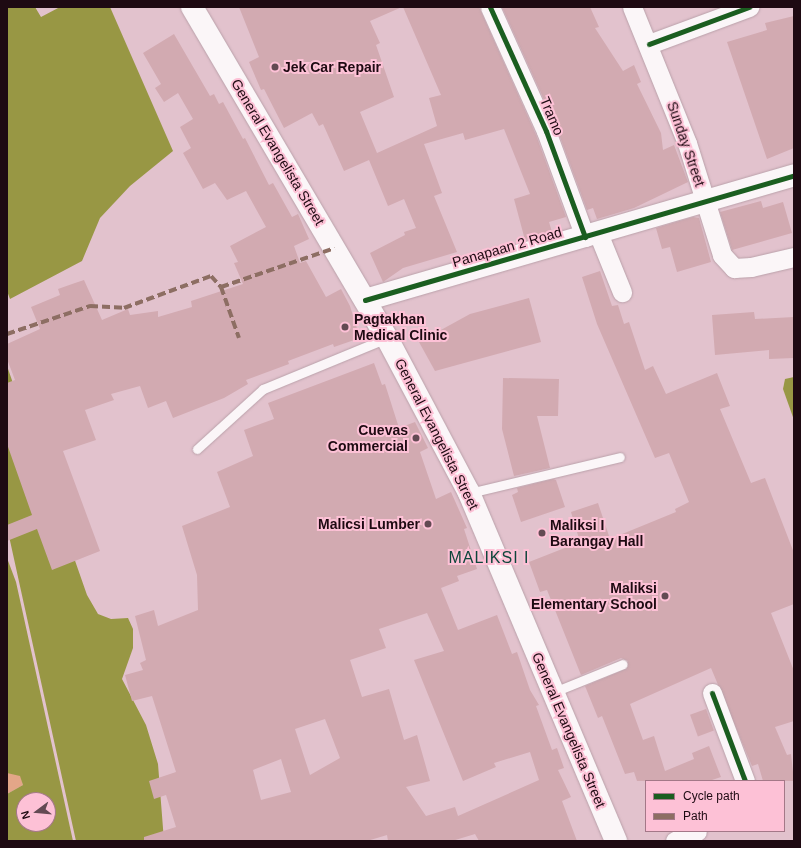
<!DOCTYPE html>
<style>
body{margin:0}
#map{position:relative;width:801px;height:848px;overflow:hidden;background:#e2c2cd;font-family:Helvetica,sans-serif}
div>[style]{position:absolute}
.green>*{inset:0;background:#e3a688}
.water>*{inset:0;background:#989744}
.building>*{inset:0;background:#d2aab1;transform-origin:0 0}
.roads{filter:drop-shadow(0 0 1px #baa1aa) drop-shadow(0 0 1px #baa1aa)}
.service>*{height:9px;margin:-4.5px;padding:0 4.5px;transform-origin:4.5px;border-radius:4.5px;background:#fbf6f8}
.minor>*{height:19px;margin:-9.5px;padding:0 9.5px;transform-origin:9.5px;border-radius:9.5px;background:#fbf6f8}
.tertiary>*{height:22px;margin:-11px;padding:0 11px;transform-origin:11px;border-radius:11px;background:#fbf6f8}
.secondary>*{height:22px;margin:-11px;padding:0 11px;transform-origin:11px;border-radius:11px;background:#fbf6f8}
.quiet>*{height:4px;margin-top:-2px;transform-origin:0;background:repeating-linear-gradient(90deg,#8d6e63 0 8px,transparent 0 12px)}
.cycleway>*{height:5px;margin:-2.5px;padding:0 2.5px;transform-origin:2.5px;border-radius:2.5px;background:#1b5e20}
.dots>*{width:11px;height:11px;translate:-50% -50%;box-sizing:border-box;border:2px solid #fdc1d6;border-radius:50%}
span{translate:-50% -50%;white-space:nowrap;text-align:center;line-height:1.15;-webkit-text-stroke:4px #fdc1d6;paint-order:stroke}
.poi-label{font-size:14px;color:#1e0a12;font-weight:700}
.left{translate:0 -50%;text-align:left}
.right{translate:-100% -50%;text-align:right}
.street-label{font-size:14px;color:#1e0a12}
.quarter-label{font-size:16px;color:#0d463b;letter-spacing:1px}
.frame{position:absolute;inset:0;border:8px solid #1e0a12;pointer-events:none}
.legend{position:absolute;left:645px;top:780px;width:140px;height:52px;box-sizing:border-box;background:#fdc1d6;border:1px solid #a47888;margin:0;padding:5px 7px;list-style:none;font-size:12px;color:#1e0a12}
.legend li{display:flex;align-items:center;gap:8px;height:20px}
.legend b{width:20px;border:1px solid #a47888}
.north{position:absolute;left:16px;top:792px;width:40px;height:40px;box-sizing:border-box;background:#fdc1d6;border:1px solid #a47888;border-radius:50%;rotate:254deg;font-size:11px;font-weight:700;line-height:16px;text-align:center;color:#1e0a12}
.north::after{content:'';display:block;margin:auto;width:14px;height:18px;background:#634a53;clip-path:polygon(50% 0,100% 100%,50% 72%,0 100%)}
</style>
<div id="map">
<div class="green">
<i style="clip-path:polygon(10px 772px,21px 776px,23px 785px,7px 794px,7px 773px)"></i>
</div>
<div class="water">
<i style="clip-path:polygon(7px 7px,35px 7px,41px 17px,60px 7px,110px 7px,173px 151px,130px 186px,100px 218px,82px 261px,10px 299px,7px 291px)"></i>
<i style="clip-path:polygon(7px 366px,87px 595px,98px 614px,111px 619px,128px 618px,133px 629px,133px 648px,122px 679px,146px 725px,158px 764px,164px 841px,76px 841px,7px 527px)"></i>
<i style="clip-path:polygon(794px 377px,794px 420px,783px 389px,785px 379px)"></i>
<i style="clip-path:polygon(evenodd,7px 558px,16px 582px,73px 841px,7px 841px,7px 794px,23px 785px,20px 776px,7px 773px,7px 558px,24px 800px,48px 800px,48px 824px,24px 824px,24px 800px)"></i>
</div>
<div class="building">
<i style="clip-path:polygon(239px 7px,402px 7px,370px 21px,380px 43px,376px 45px,394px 97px,360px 112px,377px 153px,437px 126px,429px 98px,441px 95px,403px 7px,479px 7px,536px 135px,566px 217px,549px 222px,552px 232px,525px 240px,514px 199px,530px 194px,504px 129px,465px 140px,463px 133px,424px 144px,442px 193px,434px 196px,457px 252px,403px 268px,383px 282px,370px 253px,405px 235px,404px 232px,416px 228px,404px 199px,388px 206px,369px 160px,344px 171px,323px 124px,319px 126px,312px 113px,284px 128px,264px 89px,261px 90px,249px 62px,259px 57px)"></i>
<i style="clip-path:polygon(502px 7px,590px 7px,599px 27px,595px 28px,623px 71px,634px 65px,641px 82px,637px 84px,661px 133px,663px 150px,674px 145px,688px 182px,634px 208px,597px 219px,593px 208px,587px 210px,556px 126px)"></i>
<i style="clip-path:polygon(794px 16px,794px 148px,767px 159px,727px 42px,767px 30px,765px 23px)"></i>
<i style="clip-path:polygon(174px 34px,210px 96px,214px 94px,219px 104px,223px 102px,243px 139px,245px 138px,269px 185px,273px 183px,292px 217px,298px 214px,309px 239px,294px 246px,300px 263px,306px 261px,326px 297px,341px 289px,350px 306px,360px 338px,334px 347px,333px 344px,288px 361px,289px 364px,246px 380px,248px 384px,224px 398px,173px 418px,166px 401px,148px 408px,140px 386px,111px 394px,114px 400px,85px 410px,96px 440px,63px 451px,100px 551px,52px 570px,37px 529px,7px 541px,7px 525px,32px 515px,7px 444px,7px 383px,15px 380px,7px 359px,7px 344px,40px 329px,31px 307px,60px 295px,58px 289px,75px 283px,84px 280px,102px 320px,128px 309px,130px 315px,158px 311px,158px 317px,192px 307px,191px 301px,243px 284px,234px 263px,238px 262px,230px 246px,266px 227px,246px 191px,227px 200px,215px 183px,203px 189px,183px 153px,191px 148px,180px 127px,193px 119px,178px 93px,164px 102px,155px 88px,161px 84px,143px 53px)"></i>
<i style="clip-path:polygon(761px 201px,763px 208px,783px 202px,792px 233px,732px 250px,720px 212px)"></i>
<i style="clip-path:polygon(693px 217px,699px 218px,711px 262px,677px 272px,670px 247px,662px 249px,656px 228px)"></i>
<i style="clip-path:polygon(600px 271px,612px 306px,618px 305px,624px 324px,629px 322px,645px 370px,653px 366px,666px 394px,717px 373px,730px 406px,720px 409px,751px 483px,765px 478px,794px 553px,794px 604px,771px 613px,794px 671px,794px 721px,775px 727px,787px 755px,791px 754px,794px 781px,763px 781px,758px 764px,752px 766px,711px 668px,630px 704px,643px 740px,654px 736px,665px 771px,694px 759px,692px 753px,709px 746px,721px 777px,709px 781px,637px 781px,634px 772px,625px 774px,602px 716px,598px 718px,585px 686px,626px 669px,628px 661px,621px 658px,581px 675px,547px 590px,540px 592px,529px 562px,580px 542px,571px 512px,598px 503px,610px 539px,676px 512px,675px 509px,689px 502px,669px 453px,655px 458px,597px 324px,582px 277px)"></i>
<i style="clip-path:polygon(529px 298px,541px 342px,435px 371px,419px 342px,470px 314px)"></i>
<i style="clip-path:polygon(754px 312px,755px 319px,794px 317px,794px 358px,769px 359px,769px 350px,715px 355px,712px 315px)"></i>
<i style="clip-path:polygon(evenodd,374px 363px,382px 385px,385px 384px,399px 428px,415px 422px,428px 448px,420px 452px,436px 499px,451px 492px,467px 528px,464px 529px,477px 569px,457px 576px,459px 581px,441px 588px,458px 630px,497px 615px,512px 654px,517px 652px,530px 690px,539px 705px,536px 706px,552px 750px,557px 748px,564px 768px,558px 770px,571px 797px,562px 801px,577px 841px,479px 841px,475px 834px,452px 841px,388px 841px,387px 835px,367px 841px,144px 841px,144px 837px,176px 827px,166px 795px,154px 799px,149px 781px,176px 772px,152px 696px,132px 701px,125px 675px,143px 670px,140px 663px,146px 660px,135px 616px,154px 610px,158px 626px,198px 610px,197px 575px,182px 526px,230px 507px,217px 472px,253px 456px,244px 430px,274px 419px,268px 403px,374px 363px,427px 613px,444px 651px,414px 660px,463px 781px,496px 767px,494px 763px,530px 752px,539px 780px,458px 816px,455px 807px,426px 816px,406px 787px,430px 781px,417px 735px,404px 740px,389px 689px,362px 697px,350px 660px,386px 648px,379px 629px,427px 613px,374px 363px,325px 719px,340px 758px,310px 775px,295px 729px,325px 719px,374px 363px,281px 759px,291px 792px,261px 800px,253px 770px,281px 759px)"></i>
<i style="clip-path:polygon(503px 378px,559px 379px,558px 416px,537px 416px,550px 468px,514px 476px,502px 429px)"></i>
<i style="clip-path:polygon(553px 479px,556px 480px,565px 507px,521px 522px,512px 495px,518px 492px,517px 488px)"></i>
<i style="left:706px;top:709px;width:23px;height:17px;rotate:70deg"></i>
</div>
<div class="roads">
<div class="service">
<i style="left:197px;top:449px;width:89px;rotate:-42.3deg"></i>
<i style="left:263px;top:389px;width:134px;rotate:-22.4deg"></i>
<i style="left:469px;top:493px;width:155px;rotate:-13.4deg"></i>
<i style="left:554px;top:692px;width:74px;rotate:-22.1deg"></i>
</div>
<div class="minor">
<i style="left:490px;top:7px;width:136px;rotate:65.7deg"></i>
<i style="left:546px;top:131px;width:113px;rotate:69.8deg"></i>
<i style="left:632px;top:7px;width:147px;rotate:68deg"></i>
<i style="left:687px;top:143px;width:117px;rotate:72.6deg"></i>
<i style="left:722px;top:255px;width:18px;rotate:47deg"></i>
<i style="left:734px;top:268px;width:17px;rotate:-3deg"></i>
<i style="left:751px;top:267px;width:44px;rotate:-13.1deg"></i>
<i style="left:649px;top:44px;width:107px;rotate:-20.3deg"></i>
<i style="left:598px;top:233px;width:64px;rotate:67.9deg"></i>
<i style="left:712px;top:693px;width:94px;rotate:69.4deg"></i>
<i style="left:675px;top:841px;width:24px;rotate:-24deg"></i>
</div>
<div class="tertiary">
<i style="left:365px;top:300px;width:447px;rotate:-16.2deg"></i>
</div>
<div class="secondary">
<i style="left:192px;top:7px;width:384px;rotate:59.5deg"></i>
<i style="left:387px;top:338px;width:175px;rotate:62.1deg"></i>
<i style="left:469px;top:493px;width:378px;rotate:67.1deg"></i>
</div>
</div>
<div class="quiet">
<i style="left:221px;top:287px;width:120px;rotate:-18.9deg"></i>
<i style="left:7px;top:334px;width:88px;rotate:-18.6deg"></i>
<i style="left:90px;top:306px;width:34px;rotate:3deg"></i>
<i style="left:124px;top:308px;width:93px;rotate:-20.2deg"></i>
<i style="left:211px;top:276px;width:15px;rotate:48deg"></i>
<i style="left:221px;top:287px;width:54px;rotate:70.6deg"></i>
</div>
<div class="cycleway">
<i style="left:490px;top:7px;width:136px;rotate:65.7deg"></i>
<i style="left:546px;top:131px;width:113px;rotate:69.8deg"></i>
<i style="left:649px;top:44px;width:107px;rotate:-20.3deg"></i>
<i style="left:365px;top:300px;width:447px;rotate:-16.2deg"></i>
<i style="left:712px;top:693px;width:94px;rotate:69.4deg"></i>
</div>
<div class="dots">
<i style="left:275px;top:67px;background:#634a53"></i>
<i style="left:345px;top:327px;background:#634a53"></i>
<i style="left:416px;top:438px;background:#634a53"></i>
<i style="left:428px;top:524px;background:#634a53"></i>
<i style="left:542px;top:533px;background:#634a53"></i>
<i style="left:665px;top:596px;background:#634a53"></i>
</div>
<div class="poi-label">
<span class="left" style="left:283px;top:67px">Jek Car Repair</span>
<span class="left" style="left:354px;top:327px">Pagtakhan<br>Medical Clinic</span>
<span class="right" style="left:408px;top:438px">Cuevas<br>Commercial</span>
<span class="right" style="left:420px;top:524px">Malicsi Lumber</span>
<span class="left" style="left:550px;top:533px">Maliksi I<br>Barangay Hall</span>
<span class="right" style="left:657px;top:596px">Maliksi<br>Elementary School</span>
</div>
<div class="street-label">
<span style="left:552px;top:116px;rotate:67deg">Tramo</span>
<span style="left:686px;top:144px;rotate:71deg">Sunday Street</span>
<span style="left:278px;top:152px;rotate:59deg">General Evangelista Street</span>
<span style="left:507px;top:247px;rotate:-16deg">Panapaan 2 Road</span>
<span style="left:437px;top:434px;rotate:63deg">General Evangelista Street</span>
<span style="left:569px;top:730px;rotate:67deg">General Evangelista Street</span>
</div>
<div class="quarter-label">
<span style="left:489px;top:558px">MALIKSI I</span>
</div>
<div class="frame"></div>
<ul class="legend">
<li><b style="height:5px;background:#1b5e20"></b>Cycle path</li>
<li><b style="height:5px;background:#8d6e63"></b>Path</li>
</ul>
<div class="north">N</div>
</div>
